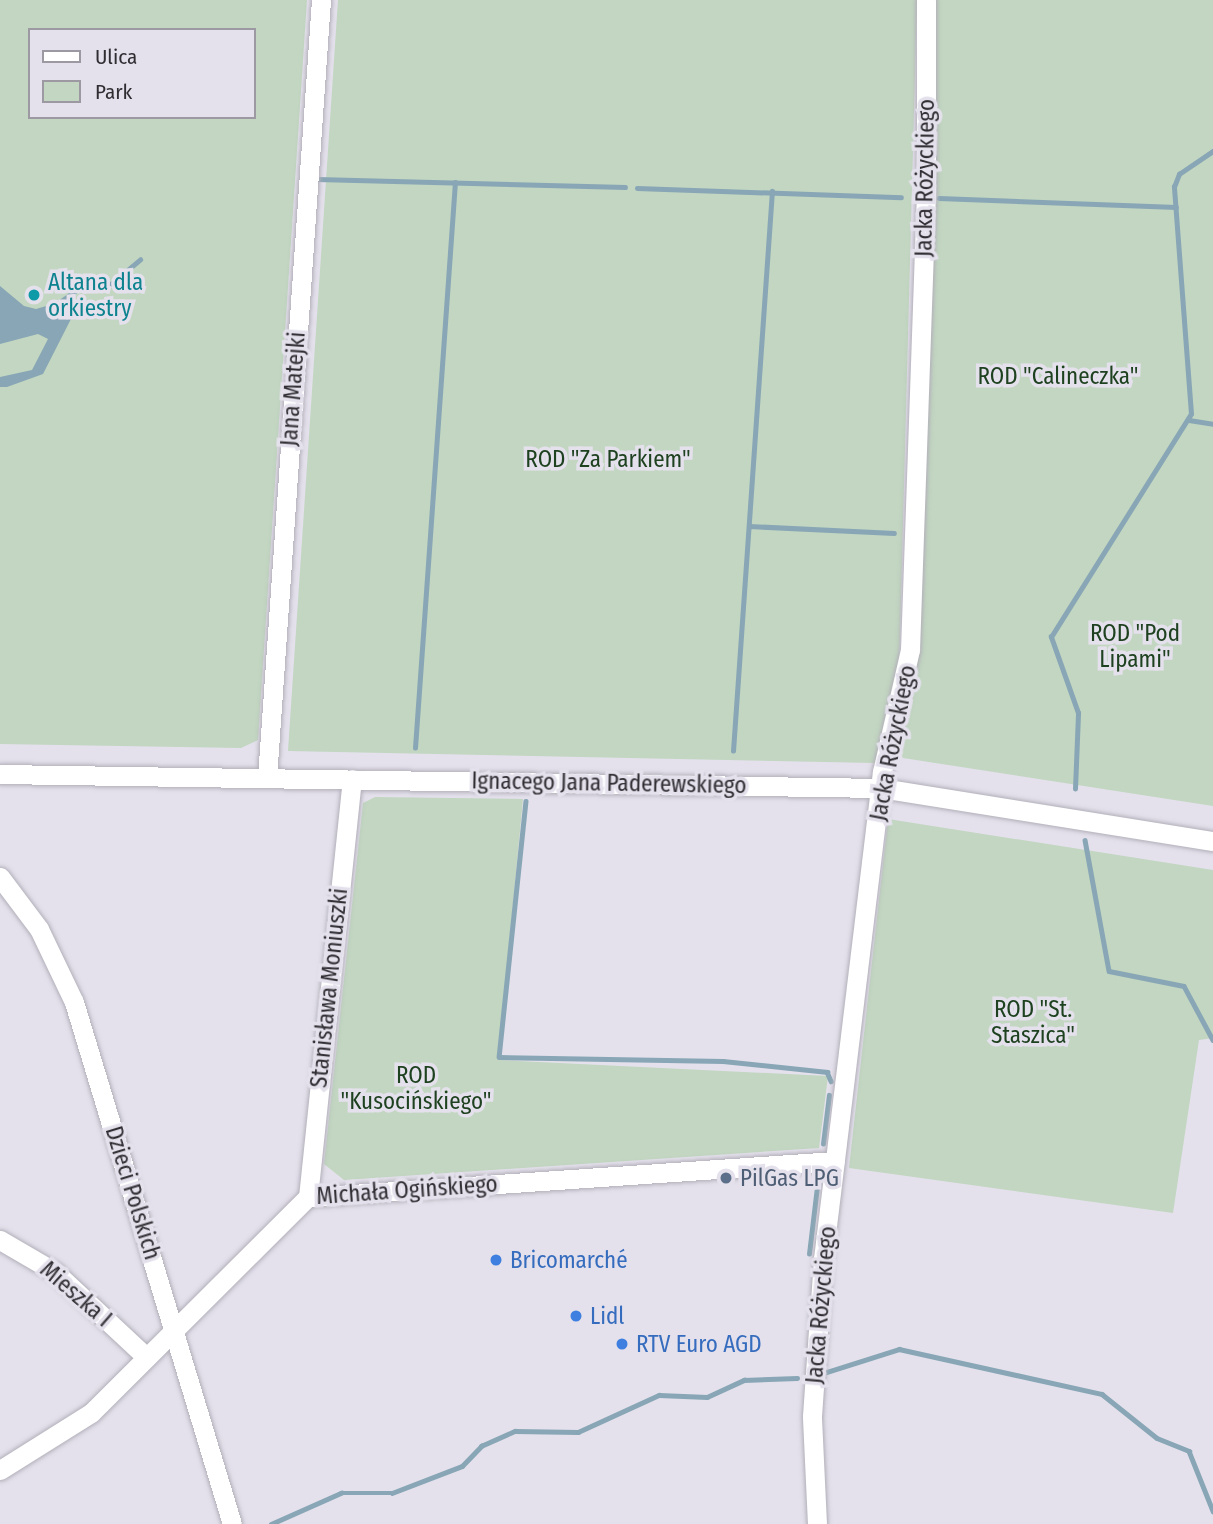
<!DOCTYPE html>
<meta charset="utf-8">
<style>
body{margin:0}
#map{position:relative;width:1213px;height:1524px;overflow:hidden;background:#e4e1ec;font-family:"Fira Sans Condensed",sans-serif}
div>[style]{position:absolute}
.green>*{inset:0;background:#c2d6c1}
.water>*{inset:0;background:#88a6b5}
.stream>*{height:4.5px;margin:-2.25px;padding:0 2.25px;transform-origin:2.25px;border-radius:2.25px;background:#88a6b5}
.roads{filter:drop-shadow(0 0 2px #b2afb9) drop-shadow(0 0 2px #b2afb9)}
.minor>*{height:19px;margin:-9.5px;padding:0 9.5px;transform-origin:9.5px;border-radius:9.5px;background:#fff}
.dots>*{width:19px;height:19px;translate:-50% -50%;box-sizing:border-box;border:4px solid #e4e1ec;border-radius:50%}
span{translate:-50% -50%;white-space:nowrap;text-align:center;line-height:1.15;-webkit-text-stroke:7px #e4e1ec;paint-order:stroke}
.street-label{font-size:23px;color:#302e33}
.culture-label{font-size:23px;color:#0d838f}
.left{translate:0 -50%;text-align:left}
.park-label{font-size:23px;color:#1e411f}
.service-label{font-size:23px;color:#4e5e75}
.shop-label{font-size:23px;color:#366cbe}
.legend{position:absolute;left:28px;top:28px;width:228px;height:91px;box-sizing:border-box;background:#e4e1ec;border:2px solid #9c99a2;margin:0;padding:9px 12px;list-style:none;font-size:21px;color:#302e33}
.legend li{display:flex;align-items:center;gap:14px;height:35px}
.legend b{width:35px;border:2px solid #9c99a2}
</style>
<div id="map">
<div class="green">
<i style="clip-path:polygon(evenodd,0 0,307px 0,258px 740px,241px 748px,0 744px,0 0,30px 30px,254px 30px,254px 117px,30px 117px,30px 30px)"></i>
<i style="clip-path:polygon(338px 0,917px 0,899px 673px,875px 763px,288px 751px)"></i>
<i style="clip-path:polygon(935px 0,1213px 0,1213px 806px,903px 758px,897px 751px,919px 641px)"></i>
<i style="clip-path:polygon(375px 797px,523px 799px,498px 1060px,828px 1076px,819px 1148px,344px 1180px,324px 1164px,363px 803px)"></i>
<i style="clip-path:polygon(888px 819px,1213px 870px,1213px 1038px,1199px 1040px,1173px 1213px,849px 1168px)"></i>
</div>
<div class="water">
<i style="clip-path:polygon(0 286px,24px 306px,36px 309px,60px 302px,72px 317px,43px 374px,7px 387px,0 387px,0 377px,32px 370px,48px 339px,38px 334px,0 344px)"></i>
</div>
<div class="stream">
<i style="left:317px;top:179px;width:308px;rotate:1.5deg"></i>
<i style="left:637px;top:188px;width:264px;rotate:2deg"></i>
<i style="left:939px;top:198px;width:237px;rotate:2.2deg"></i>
<i style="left:60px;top:302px;width:26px;rotate:-36deg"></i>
<i style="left:81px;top:287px;width:30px;rotate:-6deg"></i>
<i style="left:111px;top:284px;width:38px;rotate:-40deg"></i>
<i style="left:1189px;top:420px;width:24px;rotate:9deg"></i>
<i style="left:749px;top:526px;width:145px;rotate:2.8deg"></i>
<i style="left:415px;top:748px;width:567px;rotate:-85.96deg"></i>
<i style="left:733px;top:751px;width:561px;rotate:-86.02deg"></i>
<i style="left:1075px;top:789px;width:76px;rotate:-87.7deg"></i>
<i style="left:1078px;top:713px;width:81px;rotate:-109.6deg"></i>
<i style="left:1051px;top:637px;width:263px;rotate:-57.9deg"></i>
<i style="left:1191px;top:414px;width:228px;rotate:-94.3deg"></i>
<i style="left:1174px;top:187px;width:14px;rotate:-69deg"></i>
<i style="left:1179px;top:174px;width:41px;rotate:-34.1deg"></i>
<i style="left:526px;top:801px;width:257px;rotate:96deg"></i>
<i style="left:499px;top:1057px;width:224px;rotate:1deg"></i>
<i style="left:723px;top:1061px;width:105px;rotate:6deg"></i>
<i style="left:827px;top:1072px;width:10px;rotate:66deg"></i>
<i style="left:1085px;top:840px;width:133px;rotate:79.6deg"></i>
<i style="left:1109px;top:971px;width:76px;rotate:11.3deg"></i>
<i style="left:1184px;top:986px;width:61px;rotate:61.8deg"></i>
<i style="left:823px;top:1144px;width:49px;rotate:-83deg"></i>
<i style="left:809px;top:1254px;width:77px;rotate:-83.2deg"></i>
<i style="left:824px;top:1373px;width:79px;rotate:-17.7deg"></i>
<i style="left:899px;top:1349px;width:208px;rotate:12.5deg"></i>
<i style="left:1102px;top:1394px;width:70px;rotate:38.7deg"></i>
<i style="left:1157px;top:1438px;width:35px;rotate:22deg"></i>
<i style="left:1189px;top:1451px;width:65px;rotate:68.2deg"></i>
<i style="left:271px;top:1524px;width:77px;rotate:-23.9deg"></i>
<i style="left:341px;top:1493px;width:51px"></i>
<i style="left:392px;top:1493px;width:75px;rotate:-21.1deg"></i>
<i style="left:462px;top:1466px;width:28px;rotate:-46deg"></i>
<i style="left:481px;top:1446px;width:37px;rotate:-24deg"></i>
<i style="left:515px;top:1431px;width:63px;rotate:0.9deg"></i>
<i style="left:578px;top:1432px;width:89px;rotate:-24.6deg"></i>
<i style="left:659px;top:1395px;width:48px;rotate:2.4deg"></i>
<i style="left:707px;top:1397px;width:41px;rotate:-24.7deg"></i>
<i style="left:744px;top:1380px;width:53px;rotate:-2.2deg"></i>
</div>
<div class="roads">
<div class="minor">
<i style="left:0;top:774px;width:881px;rotate:0.91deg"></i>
<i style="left:881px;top:788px;width:336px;rotate:9.1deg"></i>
<i style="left:267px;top:778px;width:780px;rotate:-86.03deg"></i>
<i style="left:0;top:877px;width:65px;rotate:53.1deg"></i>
<i style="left:39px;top:929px;width:81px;rotate:64.4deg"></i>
<i style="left:74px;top:1002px;width:545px;rotate:73.16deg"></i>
<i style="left:308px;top:1197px;width:420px;rotate:-84deg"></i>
<i style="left:0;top:1240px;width:64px;rotate:30.2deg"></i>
<i style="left:55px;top:1272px;width:125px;rotate:43deg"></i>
<i style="left:0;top:1470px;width:107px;rotate:-32.1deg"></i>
<i style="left:91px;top:1413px;width:306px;rotate:-44.9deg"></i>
<i style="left:308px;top:1197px;width:528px;rotate:-3.91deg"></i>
<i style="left:817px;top:1524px;width:108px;rotate:-92.7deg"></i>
<i style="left:812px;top:1416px;width:157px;rotate:-86deg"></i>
<i style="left:823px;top:1259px;width:491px;rotate:-83.1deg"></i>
<i style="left:882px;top:772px;width:125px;rotate:-77.1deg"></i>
<i style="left:910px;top:650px;width:460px;rotate:-88deg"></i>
<i style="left:926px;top:190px;width:190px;rotate:-90deg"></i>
</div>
</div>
<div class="dots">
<i style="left:34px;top:295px;background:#0f9aa8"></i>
<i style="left:726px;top:1178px;background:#5c6f8a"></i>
<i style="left:496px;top:1260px;background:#3f7fe0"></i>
<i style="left:576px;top:1316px;background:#3f7fe0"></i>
<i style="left:622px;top:1344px;background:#3f7fe0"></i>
</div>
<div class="street-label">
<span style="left:925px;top:178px;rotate:-89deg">Jacka Różyckiego</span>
<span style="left:293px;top:389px;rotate:-86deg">Jana Matejki</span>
<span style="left:893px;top:743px;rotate:-79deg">Jacka Różyckiego</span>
<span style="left:609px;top:783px;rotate:1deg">Ignacego Jana Paderewskiego</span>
<span style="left:329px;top:988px;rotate:-84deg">Stanisława Moniuszki</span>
<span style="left:407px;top:1190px;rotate:-4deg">Michała Ogińskiego</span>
<span style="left:133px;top:1193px;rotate:73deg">Dzieci Polskich</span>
<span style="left:76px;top:1294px;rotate:41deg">Mieszka I</span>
<span style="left:821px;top:1305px;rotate:-85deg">Jacka Różyckiego</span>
</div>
<div class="culture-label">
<span class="left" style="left:48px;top:295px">Altana dla<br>orkiestry</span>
</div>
<div class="park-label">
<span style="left:1058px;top:376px">ROD "Calineczka"</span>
<span style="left:608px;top:459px">ROD "Za Parkiem"</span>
<span style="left:1135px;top:646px">ROD "Pod<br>Lipami"</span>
<span style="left:1033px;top:1022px">ROD "St.<br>Staszica"</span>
<span style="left:416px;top:1088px">ROD<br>"Kusocińskiego"</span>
</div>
<div class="service-label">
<span class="left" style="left:740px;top:1178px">PilGas LPG</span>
</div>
<div class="shop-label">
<span class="left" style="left:510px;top:1260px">Bricomarché</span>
<span class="left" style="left:590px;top:1316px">Lidl</span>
<span class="left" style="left:636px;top:1344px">RTV Euro AGD</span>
</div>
<ul class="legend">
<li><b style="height:9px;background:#fff"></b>Ulica</li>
<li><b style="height:19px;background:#c2d6c1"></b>Park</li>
</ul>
</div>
